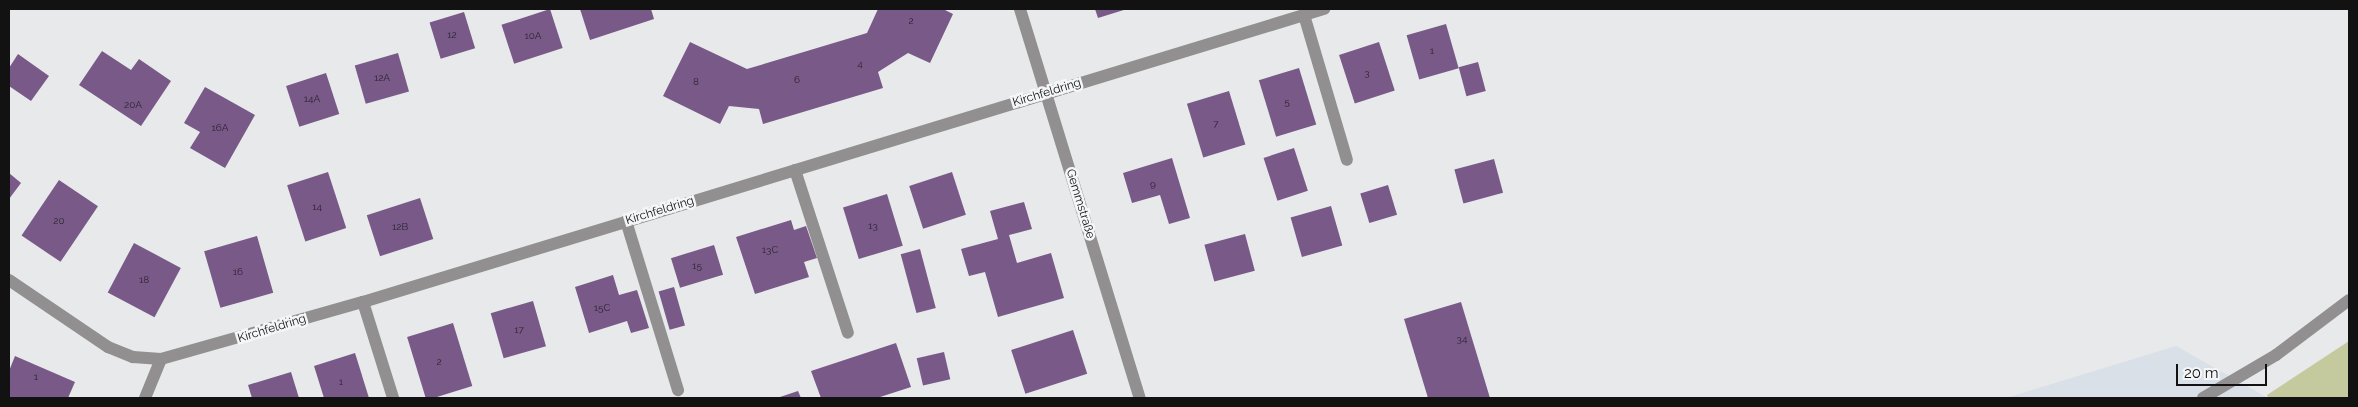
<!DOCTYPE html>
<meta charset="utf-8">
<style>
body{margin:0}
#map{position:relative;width:2358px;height:407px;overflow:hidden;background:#e7e9ea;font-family:Raleway,sans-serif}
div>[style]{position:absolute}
.built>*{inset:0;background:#d9e0e8}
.green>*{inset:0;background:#c5ca9e}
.building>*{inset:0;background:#795988;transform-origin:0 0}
.service>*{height:12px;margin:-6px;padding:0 6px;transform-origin:6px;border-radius:6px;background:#918f8f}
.minor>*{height:12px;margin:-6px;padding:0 6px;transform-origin:6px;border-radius:6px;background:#918f8f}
.tertiary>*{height:12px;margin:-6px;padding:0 6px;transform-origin:6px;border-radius:6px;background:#918f8f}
span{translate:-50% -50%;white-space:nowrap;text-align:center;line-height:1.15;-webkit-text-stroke:5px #f4f6f8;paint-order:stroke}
.number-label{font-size:10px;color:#2c2430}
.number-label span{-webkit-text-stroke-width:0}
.street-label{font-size:12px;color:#121213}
.frame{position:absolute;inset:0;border:10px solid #121213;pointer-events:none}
.scale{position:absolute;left:2176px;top:364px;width:91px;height:22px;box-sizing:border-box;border:2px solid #121213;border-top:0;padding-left:6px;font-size:15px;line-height:18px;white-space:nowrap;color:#121213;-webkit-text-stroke:4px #f4f6f8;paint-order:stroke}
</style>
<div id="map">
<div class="built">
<i style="clip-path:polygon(2176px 346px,2268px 398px,2006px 398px)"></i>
</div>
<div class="green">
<i style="clip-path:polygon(2349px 341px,2349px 398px,2268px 398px,2267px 395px)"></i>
</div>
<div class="building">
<i style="left:550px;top:9px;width:41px;height:51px;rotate:72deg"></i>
<i style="clip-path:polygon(580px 9px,651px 9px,654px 19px,590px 40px)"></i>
<i style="clip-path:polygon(878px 9px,943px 9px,953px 14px,930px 63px,908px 53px,878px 72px,883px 88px,763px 124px,759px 109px,729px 106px,720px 124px,663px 96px,690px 42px,747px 69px,867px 33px)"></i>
<i style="clip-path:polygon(1095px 9px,1127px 9px,1098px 18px)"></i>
<i style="left:464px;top:12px;width:38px;height:36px;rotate:73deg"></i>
<i style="left:1446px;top:24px;width:46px;height:41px;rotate:74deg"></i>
<i style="left:1379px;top:42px;width:51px;height:42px;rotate:72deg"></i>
<i style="clip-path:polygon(102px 51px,131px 70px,139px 59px,171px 81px,141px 126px,79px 85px)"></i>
<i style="left:398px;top:53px;width:40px;height:45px;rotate:74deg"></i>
<i style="clip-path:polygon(18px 54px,49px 76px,31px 101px,9px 86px,9px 68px)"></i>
<i style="left:1478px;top:62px;width:30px;height:20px;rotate:75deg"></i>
<i style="left:1299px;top:68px;width:59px;height:42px;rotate:73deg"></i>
<i style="left:326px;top:73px;width:43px;height:42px;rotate:72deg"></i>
<i style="clip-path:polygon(205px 87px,255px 115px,225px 168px,190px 148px,200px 132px,184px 123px)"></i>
<i style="left:1229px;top:91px;width:56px;height:44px;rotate:73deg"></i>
<i style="left:1294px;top:148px;width:45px;height:32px;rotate:72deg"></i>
<i style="clip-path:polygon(1172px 158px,1190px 218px,1169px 224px,1160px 195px,1132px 203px,1123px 173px)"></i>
<i style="left:1494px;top:159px;width:35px;height:41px;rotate:75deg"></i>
<i style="left:328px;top:172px;width:59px;height:43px;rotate:72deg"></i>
<i style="left:952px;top:172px;width:45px;height:45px;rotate:72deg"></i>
<i style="clip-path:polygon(9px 173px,21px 183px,9px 199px)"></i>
<i style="left:59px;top:180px;width:47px;height:67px;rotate:34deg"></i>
<i style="left:1388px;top:185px;width:31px;height:29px;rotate:73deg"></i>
<i style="left:887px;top:194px;width:54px;height:46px;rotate:73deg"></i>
<i style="left:420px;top:198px;width:43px;height:56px;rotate:72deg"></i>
<i style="clip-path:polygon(1024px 202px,1032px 229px,1009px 235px,1017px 263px,1051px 253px,1064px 298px,998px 317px,985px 272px,969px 276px,961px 249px,998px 239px,990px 211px)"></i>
<i style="left:1331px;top:206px;width:41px;height:42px;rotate:74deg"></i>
<i style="clip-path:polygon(791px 220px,794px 230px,806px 226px,817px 258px,804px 262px,809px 277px,755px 294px,736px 237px)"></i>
<i style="left:1245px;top:234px;width:38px;height:42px;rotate:75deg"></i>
<i style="left:257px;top:236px;width:59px;height:55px;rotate:74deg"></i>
<i style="left:134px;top:243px;width:53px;height:56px;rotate:28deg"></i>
<i style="left:714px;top:245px;width:31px;height:45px;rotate:73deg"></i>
<i style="left:920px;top:249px;width:61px;height:20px;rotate:75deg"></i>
<i style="clip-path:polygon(613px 275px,619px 295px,637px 290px,649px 328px,631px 333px,627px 321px,589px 333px,575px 287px)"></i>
<i style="left:674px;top:287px;width:40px;height:16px;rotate:74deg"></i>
<i style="left:533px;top:301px;width:47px;height:44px;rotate:74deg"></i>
<i style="clip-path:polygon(1461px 302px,1490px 398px,1428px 398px,1404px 319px)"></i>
<i style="left:453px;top:323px;width:66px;height:48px;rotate:73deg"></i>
<i style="left:1073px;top:330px;width:46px;height:65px;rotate:72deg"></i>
<i style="clip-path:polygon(896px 343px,911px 387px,877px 398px,821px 398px,811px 371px)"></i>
<i style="left:944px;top:352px;width:28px;height:28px;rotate:77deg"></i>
<i style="clip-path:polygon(355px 353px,369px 398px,324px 398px,314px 366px)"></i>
<i style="clip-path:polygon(15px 356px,75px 382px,68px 398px,9px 398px,9px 371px)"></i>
<i style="clip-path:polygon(291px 372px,299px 398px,252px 398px,248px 385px)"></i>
<i style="clip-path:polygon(798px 391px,801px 398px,777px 398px)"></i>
</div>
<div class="service">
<i style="left:1304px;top:15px;width:151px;rotate:73.5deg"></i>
<i style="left:795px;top:170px;width:171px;rotate:72deg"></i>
<i style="left:626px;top:221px;width:177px;rotate:72.9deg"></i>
</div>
<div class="minor">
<i style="left:1020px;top:9px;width:407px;rotate:72.9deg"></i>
<i style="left:9px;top:280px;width:120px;rotate:34.1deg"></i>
<i style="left:108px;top:347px;width:27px;rotate:22deg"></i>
<i style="left:133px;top:357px;width:28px;rotate:4deg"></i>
<i style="left:161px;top:359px;width:210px;rotate:-15.8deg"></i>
<i style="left:363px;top:302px;width:1005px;rotate:-16.96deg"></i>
<i style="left:363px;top:302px;width:101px;rotate:72.6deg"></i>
<i style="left:145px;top:398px;width:42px;rotate:-67.7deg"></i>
</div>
<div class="tertiary">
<i style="left:2203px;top:398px;width:85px;rotate:-30.5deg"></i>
<i style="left:2276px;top:355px;width:91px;rotate:-37deg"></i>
</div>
<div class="number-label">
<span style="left:911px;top:21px">2</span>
<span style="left:452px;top:35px">12</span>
<span style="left:533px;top:36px">10A</span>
<span style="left:1432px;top:51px">1</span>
<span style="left:860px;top:64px">4</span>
<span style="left:1367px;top:73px">3</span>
<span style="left:382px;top:78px">12A</span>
<span style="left:797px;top:80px">6</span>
<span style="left:696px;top:82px">8</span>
<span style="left:312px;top:99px">14A</span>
<span style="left:1287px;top:102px">5</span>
<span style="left:133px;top:105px">20A</span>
<span style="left:1216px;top:124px">7</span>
<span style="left:220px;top:128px">16A</span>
<span style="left:1153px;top:184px">9</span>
<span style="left:317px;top:207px">14</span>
<span style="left:59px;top:221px">20</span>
<span style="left:873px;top:226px">13</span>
<span style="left:400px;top:227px">12B</span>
<span style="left:770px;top:250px">13C</span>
<span style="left:697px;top:266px">15</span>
<span style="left:238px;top:272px">16</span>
<span style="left:144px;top:280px">18</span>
<span style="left:602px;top:308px">15C</span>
<span style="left:519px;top:330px">17</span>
<span style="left:1462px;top:339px">34</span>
<span style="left:439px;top:362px">2</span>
<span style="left:36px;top:377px">1</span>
<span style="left:341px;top:382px">1</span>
</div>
<div class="street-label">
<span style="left:1047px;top:93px;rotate:-17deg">Kirchfeldring</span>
<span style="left:1080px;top:204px;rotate:73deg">Gemmstraße</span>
<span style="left:660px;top:211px;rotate:-17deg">Kirchfeldring</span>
<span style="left:272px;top:329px;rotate:-17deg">Kirchfeldring</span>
</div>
<div class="frame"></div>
<div class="scale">20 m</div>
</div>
